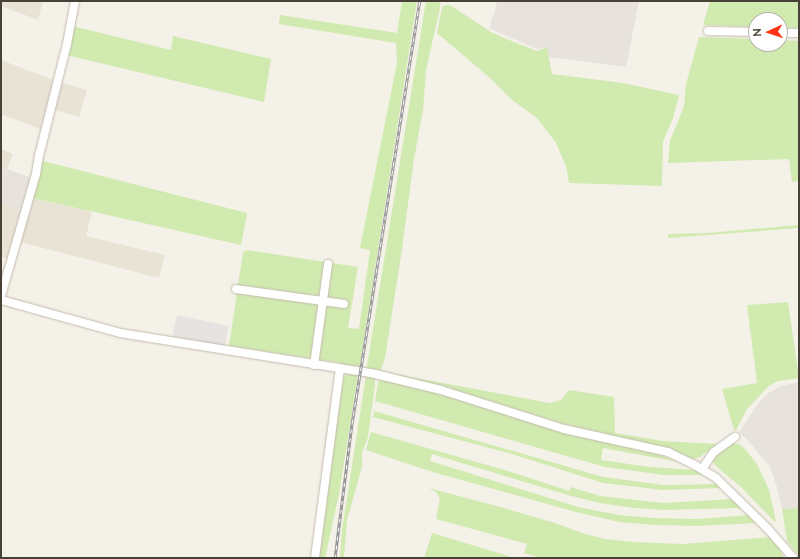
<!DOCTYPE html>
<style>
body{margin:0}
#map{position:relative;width:800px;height:559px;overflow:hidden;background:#f4f1e8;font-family:Lato,sans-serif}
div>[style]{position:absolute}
.residential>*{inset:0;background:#e9e3d6;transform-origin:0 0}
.industrial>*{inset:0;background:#e7e2dd}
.green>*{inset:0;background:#d1eab0}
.parking>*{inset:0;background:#e6e3e0;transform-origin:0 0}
.roads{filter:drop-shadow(0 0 1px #c3bbad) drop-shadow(0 0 1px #c3bbad)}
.minor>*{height:8px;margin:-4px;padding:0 4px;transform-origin:4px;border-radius:4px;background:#fff}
.rail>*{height:3px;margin-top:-1.5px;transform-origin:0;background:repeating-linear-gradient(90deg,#fff 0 4.5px,#979797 0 9px);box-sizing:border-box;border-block:1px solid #979797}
span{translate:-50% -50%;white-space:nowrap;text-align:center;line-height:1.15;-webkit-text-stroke:3px #fff;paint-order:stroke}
.frame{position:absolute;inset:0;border:2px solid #484137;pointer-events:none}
.north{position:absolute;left:748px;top:12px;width:40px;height:40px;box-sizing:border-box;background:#fff;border:1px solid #b6b3af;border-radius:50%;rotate:267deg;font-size:11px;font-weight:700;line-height:16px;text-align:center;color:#484137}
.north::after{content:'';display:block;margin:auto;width:14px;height:18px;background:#ff3415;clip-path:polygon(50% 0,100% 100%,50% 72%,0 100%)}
</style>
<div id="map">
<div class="residential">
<i style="clip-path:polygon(1px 1px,43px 1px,38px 20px,1px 6px)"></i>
<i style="clip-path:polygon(1px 60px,56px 81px,43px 130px,1px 114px)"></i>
<i style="left:59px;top:82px;width:29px;height:28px;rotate:16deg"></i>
<i style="clip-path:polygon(1px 149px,13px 154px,7px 169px,1px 167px)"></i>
<i style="clip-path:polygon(31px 198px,92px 212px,86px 236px,165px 255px,159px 278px,20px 242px)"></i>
<i style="clip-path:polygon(1px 203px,23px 211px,10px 260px,1px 256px)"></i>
</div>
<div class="industrial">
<i style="clip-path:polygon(497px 1px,639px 1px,626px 67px,549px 57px,547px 47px,537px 49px,489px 28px,493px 16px,494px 16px)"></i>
<i style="clip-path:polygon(1px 167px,32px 178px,23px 211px,1px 203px)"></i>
<i style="clip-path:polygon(799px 382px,799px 508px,782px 509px,777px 487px,770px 467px,747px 439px,739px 433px,757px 405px,767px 394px,781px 386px)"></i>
</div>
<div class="green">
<i style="clip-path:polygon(402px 1px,417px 1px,359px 370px,342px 367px,342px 363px,229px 346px,243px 252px,247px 250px,358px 267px,348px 328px,359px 329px,370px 250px,360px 248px,397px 63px,396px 43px,279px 24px,280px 15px,397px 33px)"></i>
<i style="clip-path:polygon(426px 1px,440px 1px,440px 8px,426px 70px,423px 110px,414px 159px,402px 249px,385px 358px,380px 373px,366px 372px)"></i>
<i style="clip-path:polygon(710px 1px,799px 1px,799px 28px,780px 27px,780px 20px,756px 20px,756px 27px,703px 25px)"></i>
<i style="clip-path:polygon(446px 5px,450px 5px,491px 32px,509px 40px,537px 51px,547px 47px,552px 74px,623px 83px,679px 95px,673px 118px,663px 142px,662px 186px,569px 183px,566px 166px,556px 143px,537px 118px,512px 100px,489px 77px,437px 33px,442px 7px)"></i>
<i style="clip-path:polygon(72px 26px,171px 50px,173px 36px,271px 59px,264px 102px,66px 55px)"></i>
<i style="clip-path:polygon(699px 37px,756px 39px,756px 44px,780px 44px,780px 40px,799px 41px,799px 181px,792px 182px,789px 159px,668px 163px,670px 141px,684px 106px,686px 84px)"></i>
<i style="clip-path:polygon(39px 160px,247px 213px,241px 245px,32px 198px)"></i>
<i style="clip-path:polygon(799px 225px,799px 228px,668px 238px,668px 234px,708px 233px)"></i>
<i style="clip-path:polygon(788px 302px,799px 378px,778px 381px,769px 386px,747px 409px,736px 430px,734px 430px,722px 389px,757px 383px,747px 305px)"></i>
<i style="clip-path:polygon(384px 372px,550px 403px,561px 400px,569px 390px,614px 397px,615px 433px,663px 441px,717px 444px,700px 457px,693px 459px,662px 447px,564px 424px,494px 402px,383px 373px)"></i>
<i style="clip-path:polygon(350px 373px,358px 374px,339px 494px,325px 558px,317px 558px,343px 378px)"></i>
<i style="clip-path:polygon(366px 375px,375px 378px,375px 385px,368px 437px,362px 453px,362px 467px,347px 520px,344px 558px,340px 558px,342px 530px)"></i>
<i style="clip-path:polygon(380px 379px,432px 392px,590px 439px,645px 450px,679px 462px,603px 448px,601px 460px,650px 467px,695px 470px,704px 475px,664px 475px,605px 467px,375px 401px,378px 383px)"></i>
<i style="clip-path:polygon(374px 411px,603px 477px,663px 485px,717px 484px,722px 488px,663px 490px,603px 483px,512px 454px,373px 417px)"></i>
<i style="clip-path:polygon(371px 432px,508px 471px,569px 491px,571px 487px,600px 496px,664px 503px,733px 499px,742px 508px,665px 510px,634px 508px,599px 503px,568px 495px,432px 454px,430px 461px,578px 507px,619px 515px,654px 518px,698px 519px,749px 515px,756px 523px,699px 526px,654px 525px,619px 522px,576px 512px,436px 473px,366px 450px)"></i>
<i style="clip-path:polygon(730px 444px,739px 444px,744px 448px,757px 464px,769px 490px,776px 521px,774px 521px,741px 487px,719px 469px,713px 462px,713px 456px)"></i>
<i style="clip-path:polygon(429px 488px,504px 508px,555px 523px,585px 534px,605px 539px,633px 542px,683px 544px,770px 537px,778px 545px,784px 558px,541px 558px,524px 553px,527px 544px,436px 519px,440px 498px,437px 493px)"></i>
<i style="clip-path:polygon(799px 508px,799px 556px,787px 541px,782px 509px)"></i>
<i style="clip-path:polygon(432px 533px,495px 552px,515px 558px,424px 558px)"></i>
</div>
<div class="parking">
<i style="left:177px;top:315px;width:53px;height:22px;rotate:12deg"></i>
</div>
<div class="roads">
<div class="minor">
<i style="left:708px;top:31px;width:48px;rotate:1.2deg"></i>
<i style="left:780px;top:33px;width:19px"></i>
<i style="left:236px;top:289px;width:109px;rotate:7.9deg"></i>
<i style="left:1px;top:296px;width:127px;rotate:-74deg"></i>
<i style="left:36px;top:174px;width:18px;rotate:-81deg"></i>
<i style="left:39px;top:156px;width:115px;rotate:-76deg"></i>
<i style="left:67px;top:44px;width:44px;rotate:-79.5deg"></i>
<i style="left:1px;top:300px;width:123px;rotate:15.5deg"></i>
<i style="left:120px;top:333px;width:258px;rotate:9.1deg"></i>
<i style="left:375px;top:374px;width:68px;rotate:13.6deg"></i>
<i style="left:441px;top:390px;width:129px;rotate:17.6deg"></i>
<i style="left:564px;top:429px;width:107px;rotate:12.5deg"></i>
<i style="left:668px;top:452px;width:28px;rotate:26deg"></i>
<i style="left:693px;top:464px;width:27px;rotate:31deg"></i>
<i style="left:716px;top:478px;width:73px;rotate:44.4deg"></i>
<i style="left:768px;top:529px;width:38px;rotate:49deg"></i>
<i style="left:314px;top:365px;width:102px;rotate:-82.1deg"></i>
<i style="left:702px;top:469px;width:21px;rotate:-55deg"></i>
<i style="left:714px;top:452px;width:26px;rotate:-36deg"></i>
<i style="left:315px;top:558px;width:191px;rotate:-82.5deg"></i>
</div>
</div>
<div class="rail">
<i style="left:335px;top:558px;width:135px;rotate:-82.8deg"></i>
<i style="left:352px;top:424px;width:428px;rotate:-80.9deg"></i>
</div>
<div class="frame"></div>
<div class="north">N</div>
</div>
